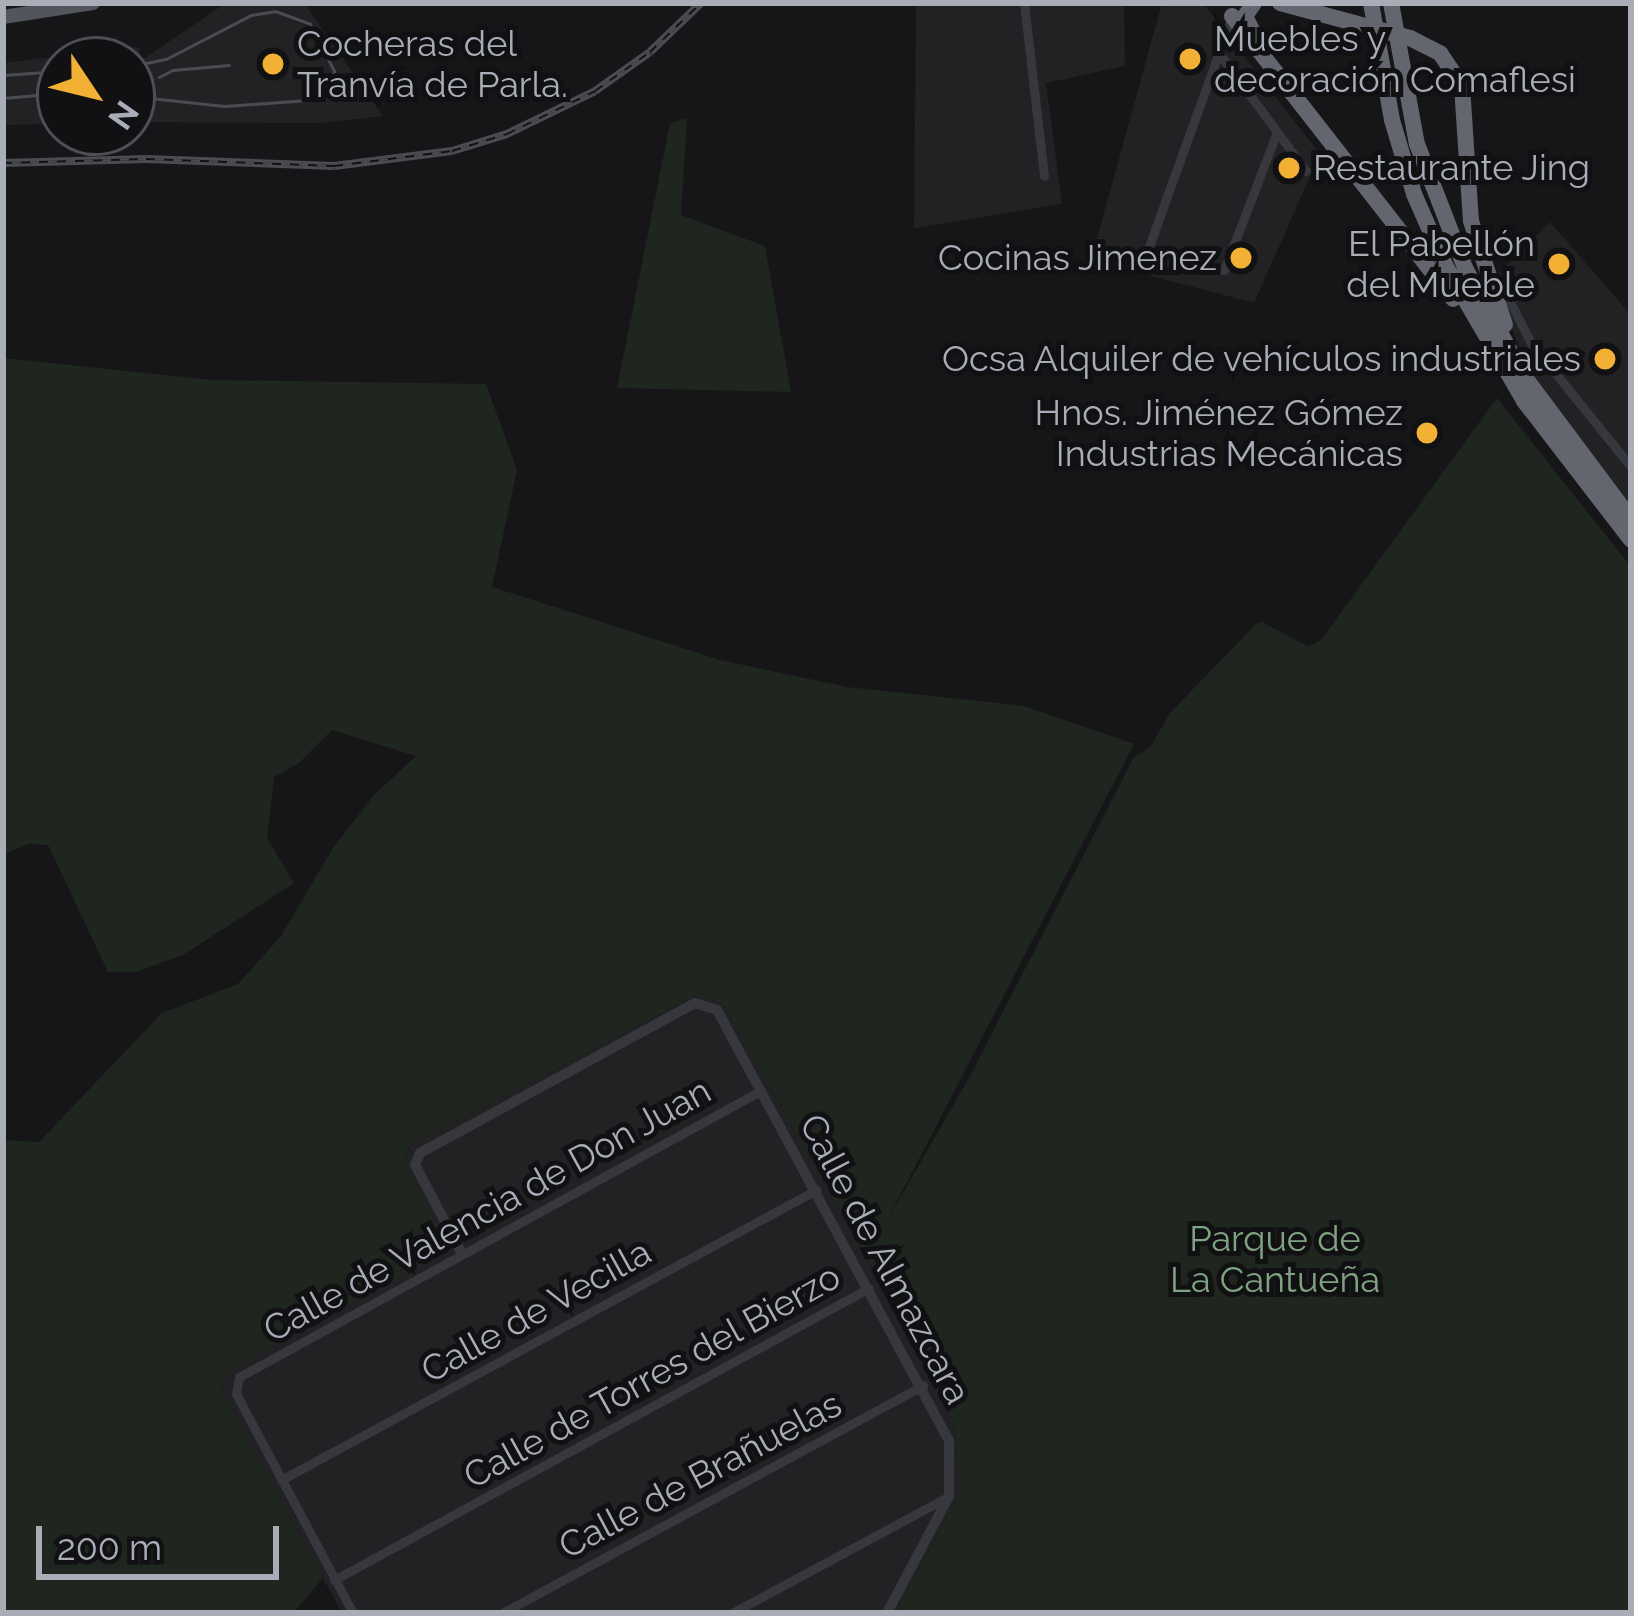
<!DOCTYPE html>
<meta charset="utf-8">
<style>
body{margin:0}
#map{position:relative;width:1634px;height:1616px;overflow:hidden;background:#161618;font-family:Raleway,sans-serif}
div>[style]{position:absolute}
.built>*{inset:0;background:#222225}
.green>*{inset:0;background:#1e261f}
.minor>*{height:9px;margin:-4.5px;padding:0 4.5px;transform-origin:4.5px;border-radius:4.5px;background:#37383d}
.tertiary>*{height:10px;margin:-5px;padding:0 5px;transform-origin:5px;border-radius:5px;background:#37383d}
.primary>*{height:14px;margin:-7px;padding:0 7px;transform-origin:7px;border-radius:7px;background:#53555c}
.motorway>*{height:16px;margin:-8px;padding:0 8px;transform-origin:8px;border-radius:8px;background:#63666e}
.tram>*{height:3px;margin:-1.5px;padding:0 1.5px;transform-origin:1.5px;border-radius:1.5px;background:#4a4c52}
.rail>*{height:8px;margin-top:-4px;transform-origin:0;background:repeating-linear-gradient(90deg,#111113 0 9px,#4a4c52 0 18px);box-sizing:border-box;border-block:3px solid #4a4c52}
.motorway-bridge>*{height:16px;margin:-8px;padding:0 8px;transform-origin:8px;border-radius:8px;background:#63666e}
.dots>*{width:33px;height:33px;translate:-50% -50%;box-sizing:border-box;border:6px solid #111113;border-radius:50%}
span{translate:-50% -50%;white-space:nowrap;text-align:center;line-height:1.15;-webkit-text-stroke:10px #111113;paint-order:stroke}
.poi-label{font-size:36px;color:#a8adb8}
.left{translate:0 -50%;text-align:left}
.right{translate:-100% -50%;text-align:right}
.street-label{font-size:36px;color:#a8adb8}
.park-label{font-size:36px;color:#7fa381}
.frame{position:absolute;inset:0;border:6px solid #a8adb8;pointer-events:none}
.north{position:absolute;left:36px;top:36px;width:120px;height:120px;box-sizing:border-box;background:#111113;border:3px solid #4d4f55;border-radius:50%;rotate:125deg;font-size:33px;font-weight:700;line-height:48px;text-align:center;color:#a8adb8}
.north::after{content:'';display:block;margin:auto;width:42px;height:54px;background:#f2b134;clip-path:polygon(50% 0,100% 100%,50% 72%,0 100%)}
.scale{position:absolute;left:36px;top:1526px;width:243px;height:54px;box-sizing:border-box;border:6px solid #a8adb8;border-top:0;padding-left:15px;font-size:36px;line-height:42px;white-space:nowrap;color:#a8adb8;-webkit-text-stroke:9px #111113;paint-order:stroke}
</style>
<div id="map">
<div class="built">
<i style="clip-path:polygon(226px 3px,304px 3px,383px 116px,321px 123px,132px 122px,132px 60px,60px 60px,60px 124px,3px 125px,3px 63px,138px 47px,142px 60px)"></i>
<i style="clip-path:polygon(916px 3px,1124px 3px,1125px 66px,1046px 83px,1062px 204px,914px 228px)"></i>
<i style="clip-path:polygon(1162px 3px,1203px 3px,1320px 154px,1254px 303px,1091px 260px)"></i>
<i style="clip-path:polygon(1550px 222px,1631px 315px,1631px 510px,1534px 383px,1492px 280px)"></i>
<i style="clip-path:polygon(701px 993px,726px 1008px,935px 1380px,954px 1425px,961px 1491px,895px 1613px,342px 1613px,223px 1394px,222px 1380px,405px 1164px,409px 1146px)"></i>
</div>
<div class="green">
<i style="clip-path:polygon(687px 118px,681px 215px,765px 246px,791px 392px,617px 388px,670px 123px)"></i>
<i style="clip-path:polygon(3px 358px,212px 380px,486px 384px,517px 470px,492px 587px,720px 660px,847px 687px,1024px 706px,1134px 744px,888px 1219px,970px 1076px,1134px 757px,1151px 746px,1170px 713px,1256px 624px,1262px 622px,1309px 647px,1321px 640px,1497px 398px,1631px 567px,1631px 1613px,895px 1613px,961px 1491px,954px 1425px,935px 1380px,726px 1008px,701px 993px,409px 1146px,405px 1164px,450px 1249px,229px 1371px,222px 1380px,223px 1394px,323px 1578px,293px 1613px,3px 1613px,3px 1140px,39px 1142px,162px 1013px,238px 984px,281px 936px,333px 848px,374px 795px,416px 756px,332px 730px,299px 763px,274px 777px,267px 838px,294px 883px,183px 955px,136px 972px,108px 972px,48px 845px,28px 844px,3px 855px)"></i>
</div>
<div class="minor">
<i style="left:1024px;top:3px;width:174px;rotate:83.4deg"></i>
<i style="left:1232px;top:16px;width:257px;rotate:109.8deg"></i>
<i style="left:1145px;top:258px;width:80px;rotate:8.6deg"></i>
<i style="left:1224px;top:270px;width:148px;rotate:-69deg"></i>
<i style="left:1218px;top:52px;width:148px;rotate:53.5deg"></i>
<i style="left:1506px;top:294px;width:55px;rotate:63deg"></i>
<i style="left:1531px;top:343px;width:159px;rotate:51.1deg"></i>
<i style="left:281px;top:1480px;width:609px;rotate:-28.46deg"></i>
<i style="left:334px;top:1580px;width:609px;rotate:-28.63deg"></i>
<i style="left:353px;top:1613px;width:248px;rotate:-118.1deg"></i>
<i style="left:236px;top:1394px;width:17px;rotate:-80deg"></i>
<i style="left:239px;top:1377px;width:594px;rotate:-28.76deg"></i>
<i style="left:502px;top:1613px;width:479px;rotate:-28.4deg"></i>
<i style="left:732px;top:1613px;width:247px;rotate:-28.3deg"></i>
</div>
<div class="tertiary">
<i style="left:462px;top:1254px;width:101px;rotate:-117.8deg"></i>
<i style="left:415px;top:1165px;width:13px;rotate:-67deg"></i>
<i style="left:420px;top:1153px;width:313px;rotate:-28.6deg"></i>
<i style="left:695px;top:1003px;width:23px;rotate:18deg"></i>
<i style="left:717px;top:1010px;width:489px;rotate:61.7deg"></i>
<i style="left:949px;top:1441px;width:55px;rotate:90deg"></i>
<i style="left:949px;top:1496px;width:132px;rotate:117.9deg"></i>
</div>
<div class="primary">
<i style="left:3px;top:17px;width:91px;rotate:-8.8deg"></i>
</div>
<div class="motorway">
<i style="left:1280px;top:3px;width:77px;rotate:15.1deg"></i>
<i style="left:1371px;top:3px;width:119px;rotate:79.8deg"></i>
<i style="left:1392px;top:120px;width:77px;rotate:73.4deg"></i>
<i style="left:1414px;top:194px;width:77px;rotate:66.4deg"></i>
<i style="left:1445px;top:265px;width:157px;rotate:59.8deg"></i>
<i style="left:1524px;top:401px;width:175px;rotate:52.4deg"></i>
<i style="left:1391px;top:3px;width:143px;rotate:79.6deg"></i>
<i style="left:1417px;top:144px;width:133px;rotate:68.8deg"></i>
<i style="left:1465px;top:268px;width:123px;rotate:61.4deg"></i>
<i style="left:1524px;top:376px;width:179px;rotate:53.2deg"></i>
<i style="left:1232px;top:16px;width:359px;rotate:52deg"></i>
<i style="left:1253px;top:32px;width:18px;rotate:-117deg"></i>
<i style="left:1245px;top:16px;width:16px;rotate:-55deg"></i>
<i style="left:1410px;top:38px;width:34px;rotate:27deg"></i>
<i style="left:1440px;top:53px;width:40px;rotate:56deg"></i>
<i style="left:1462px;top:86px;width:135px;rotate:86.2deg"></i>
<i style="left:1471px;top:221px;width:109px;rotate:71.9deg"></i>
</div>
<div class="tram">
<i style="left:132px;top:66px;width:35px;rotate:-12deg"></i>
<i style="left:166px;top:59px;width:96px;rotate:-27.4deg"></i>
<i style="left:251px;top:15px;width:24px;rotate:-9deg"></i>
<i style="left:275px;top:11px;width:37px;rotate:20deg"></i>
<i style="left:310px;top:24px;width:53px;rotate:62.9deg"></i>
<i style="left:334px;top:71px;width:20px;rotate:110deg"></i>
<i style="left:327px;top:90px;width:21px;rotate:152deg"></i>
<i style="left:308px;top:100px;width:84px;rotate:175.9deg"></i>
<i style="left:224px;top:106px;width:93px;rotate:-173.8deg"></i>
<i style="left:3px;top:75px;width:57px;rotate:-4deg"></i>
<i style="left:159px;top:77px;width:16px;rotate:-27deg"></i>
<i style="left:173px;top:70px;width:56px;rotate:-5.1deg"></i>
<i style="left:3px;top:98px;width:57px;rotate:-5deg"></i>
</div>
<div class="rail">
<i style="left:3px;top:163px;width:143px;rotate:-1.6deg"></i>
<i style="left:146px;top:159px;width:188px;rotate:2.1deg"></i>
<i style="left:334px;top:166px;width:119px;rotate:-7.2deg"></i>
<i style="left:452px;top:151px;width:58px;rotate:-17.2deg"></i>
<i style="left:507px;top:134px;width:98px;rotate:-26deg"></i>
<i style="left:595px;top:91px;width:67px;rotate:-35.3deg"></i>
<i style="left:650px;top:52px;width:71px;rotate:-43.9deg"></i>
</div>
<div class="motorway-bridge">
<i style="left:1354px;top:23px;width:58px;rotate:15deg"></i>
</div>
<div class="dots">
<i style="left:1190px;top:59px;background:#f2b134"></i>
<i style="left:273px;top:64px;background:#f2b134"></i>
<i style="left:1289px;top:168px;background:#f2b134"></i>
<i style="left:1241px;top:258px;background:#f2b134"></i>
<i style="left:1559px;top:264px;background:#f2b134"></i>
<i style="left:1605px;top:359px;background:#f2b134"></i>
<i style="left:1427px;top:433px;background:#f2b134"></i>
</div>
<div class="poi-label">
<span class="left" style="left:1214px;top:59px">Muebles y<br>decoración Comaflesi</span>
<span class="left" style="left:297px;top:64px">Cocheras del<br>Tranvía de Parla.</span>
<span class="left" style="left:1313px;top:168px">Restaurante Jing</span>
<span class="right" style="left:1535px;top:264px">El Pabellón<br>del Mueble</span>
<span class="right" style="left:1217px;top:258px">Cocinas Jimenez</span>
<span class="right" style="left:1581px;top:359px">Ocsa Alquiler de vehículos industriales</span>
<span class="right" style="left:1403px;top:433px">Hnos. Jiménez Gómez<br>Industrias Mecánicas</span>
</div>
<div class="street-label">
<span style="left:487px;top:1210px;rotate:-29deg">Calle de Valencia de Don Juan</span>
<span style="left:885px;top:1259px;rotate:62deg">Calle de Almazcara</span>
<span style="left:536px;top:1311px;rotate:-29deg">Calle de Vecilla</span>
<span style="left:652px;top:1376px;rotate:-29deg">Calle de Torres del Bierzo</span>
<span style="left:700px;top:1475px;rotate:-28deg">Calle de Brañuelas</span>
</div>
<div class="park-label">
<span style="left:1275px;top:1259px">Parque de<br>La Cantueña</span>
</div>
<div class="frame"></div>
<div class="north">N</div>
<div class="scale">200 m</div>
</div>
